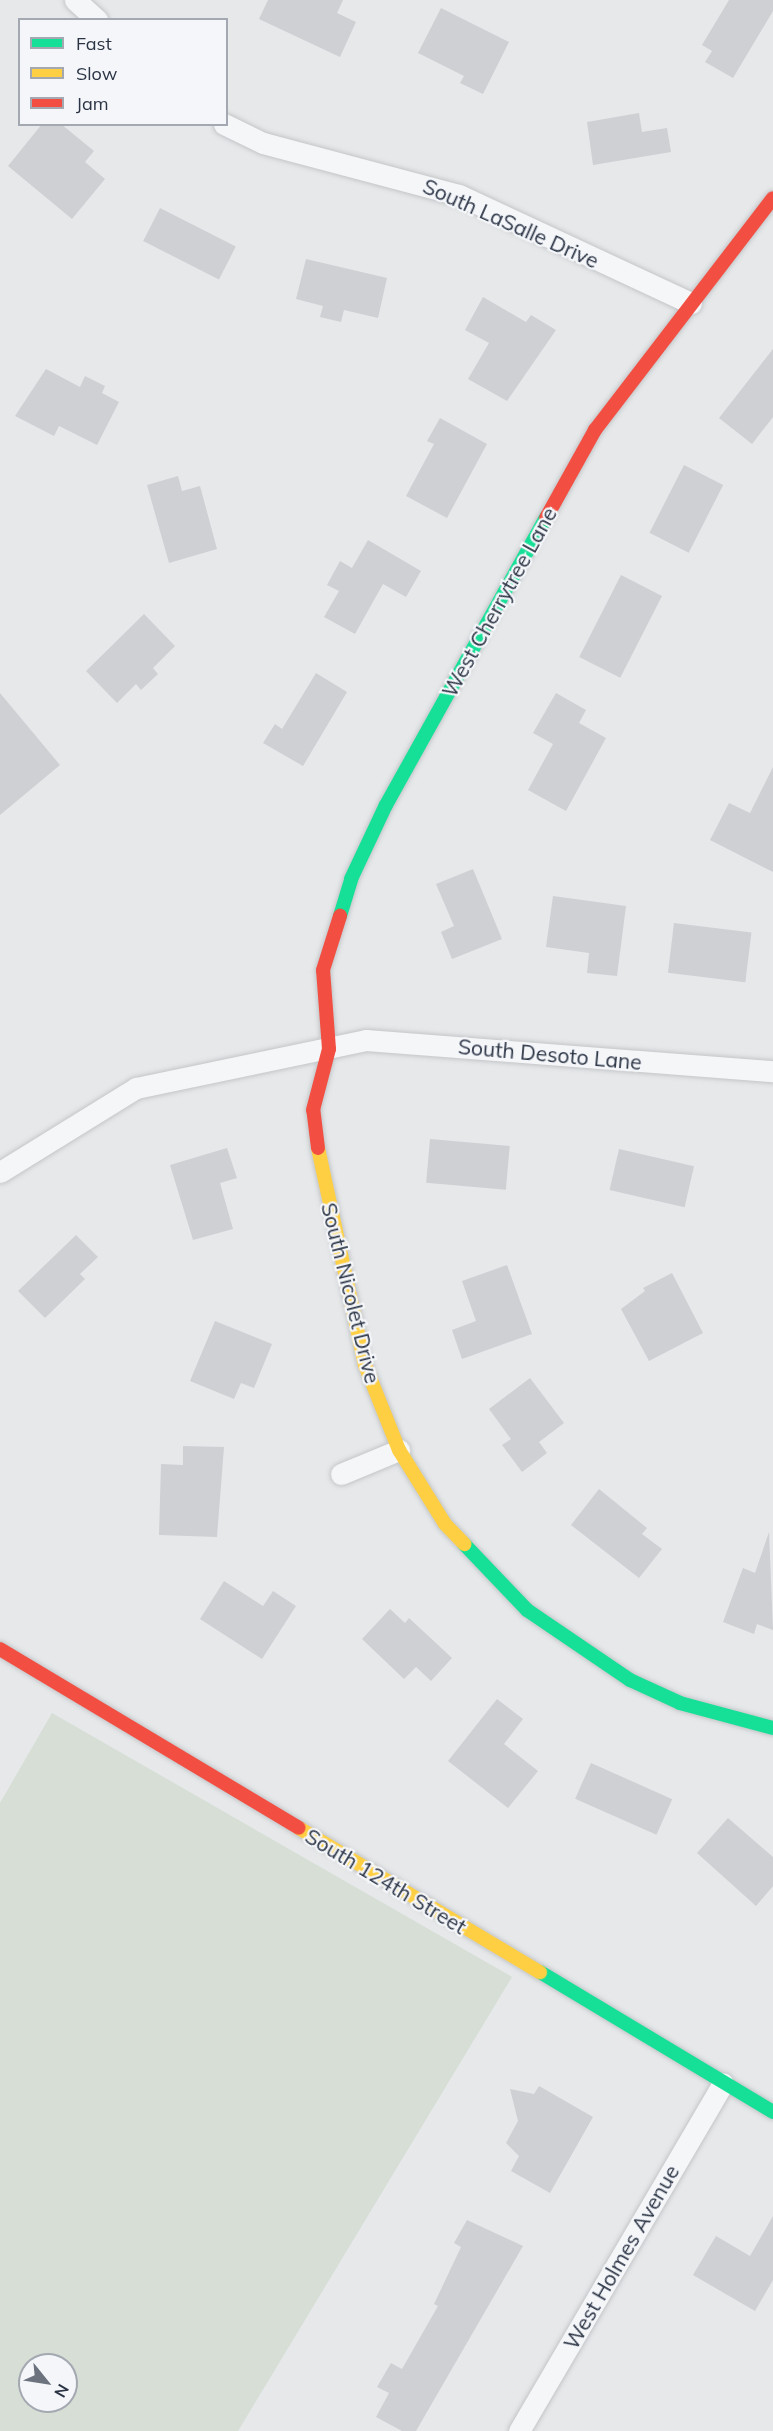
<!DOCTYPE html>
<style>
body{margin:0}
#map{position:relative;width:773px;height:2431px;overflow:hidden;background:#e6e8ea;font-family:Mulish,sans-serif}
div>[style]{position:absolute}
.green>*{inset:0;background:#d6ded6}
.building>*{inset:0;background:#ced0d3;transform-origin:0 0}
.roads{filter:drop-shadow(0 0 2px #c4c6c8) drop-shadow(0 0 2px #c4c6c8)}
.street>*{height:21px;margin:-10.5px;padding:0 10.5px;transform-origin:10.5px;border-radius:10.5px;background:#f5f6f7}
.fast>*{height:14px;margin:-7px;padding:0 7px;transform-origin:7px;border-radius:7px;background:#16e098}
.slow>*{height:14px;margin:-7px;padding:0 7px;transform-origin:7px;border-radius:7px;background:#ffcf43}
.jam>*{height:14px;margin:-7px;padding:0 7px;transform-origin:7px;border-radius:7px;background:#f24e42}
span{translate:-50% -50%;white-space:nowrap;text-align:center;line-height:1.15;-webkit-text-stroke:4.5px #f4f6f9;paint-order:stroke}
.street-label{font-size:21px;color:#2b3445}
.legend{position:absolute;left:18px;top:18px;width:210px;height:108px;box-sizing:border-box;background:#f4f6f9;border:2px solid #a4a8b1;margin:0;padding:8px 10px;list-style:none;font-size:18px;color:#2b3445}
.legend li{display:flex;align-items:center;gap:12px;height:30px}
.legend b{width:30px;border:2px solid #a4a8b1}
.north{position:absolute;left:18px;top:2353px;width:60px;height:60px;box-sizing:border-box;background:#f4f6f9;border:2px solid #a4a8b1;border-radius:50%;rotate:120deg;font-size:16px;font-weight:700;line-height:24px;text-align:center;color:#2b3445}
.north::after{content:'';display:block;margin:auto;width:21px;height:27px;background:#6c737f;clip-path:polygon(50% 0,100% 100%,50% 72%,0 100%)}
</style>
<div id="map">
<div class="green">
<i style="clip-path:polygon(evenodd,52px 1713px,512px 1977px,238px 2431px,0 2431px,0 1803px,52px 1713px,30px 2365px,66px 2365px,66px 2401px,30px 2401px,30px 2365px)"></i>
</div>
<div class="building">
<i style="clip-path:polygon(268px 0,343px 0,337px 13px,356px 22px,340px 57px,259px 19px)"></i>
<i style="clip-path:polygon(729px 0,773px 0,773px 11px,733px 78px,705px 62px,712px 51px,702px 45px)"></i>
<i style="clip-path:polygon(441px 8px,509px 42px,483px 94px,460px 83px,464px 76px,418px 53px)"></i>
<i style="clip-path:polygon(639px 113px,642px 132px,667px 128px,671px 152px,593px 165px,587px 122px)"></i>
<i style="clip-path:polygon(42px 124px,61px 124px,94px 151px,85px 162px,105px 179px,72px 219px,8px 166px)"></i>
<i style="left:160px;top:208px;width:85px;height:37px;rotate:27deg"></i>
<i style="clip-path:polygon(306px 259px,387px 278px,378px 318px,344px 310px,341px 322px,320px 317px,323px 306px,296px 299px)"></i>
<i style="clip-path:polygon(483px 297px,526px 322px,531px 315px,556px 330px,507px 401px,468px 379px,489px 343px,465px 330px)"></i>
<i style="clip-path:polygon(773px 349px,773px 417px,752px 444px,719px 418px)"></i>
<i style="clip-path:polygon(46px 369px,80px 387px,85px 376px,105px 386px,102px 393px,119px 402px,97px 445px,59px 426px,54px 436px,15px 416px)"></i>
<i style="clip-path:polygon(440px 418px,487px 444px,447px 518px,406px 496px,434px 444px,427px 441px)"></i>
<i style="left:684px;top:465px;width:44px;height:76px;rotate:27deg"></i>
<i style="clip-path:polygon(178px 476px,182px 491px,200px 486px,217px 549px,169px 563px,147px 485px)"></i>
<i style="clip-path:polygon(368px 540px,421px 571px,406px 597px,383px 584px,355px 634px,324px 617px,339px 591px,327px 585px,340px 561px,352px 568px)"></i>
<i style="left:621px;top:575px;width:46px;height:92px;rotate:27deg"></i>
<i style="clip-path:polygon(144px 614px,175px 646px,153px 668px,158px 674px,141px 690px,136px 684px,117px 703px,86px 671px)"></i>
<i style="clip-path:polygon(316px 673px,347px 692px,303px 766px,263px 743px,275px 724px,282px 729px)"></i>
<i style="clip-path:polygon(0 693px,60px 765px,0 815px)"></i>
<i style="clip-path:polygon(556px 693px,586px 710px,579px 723px,606px 738px,566px 811px,528px 790px,553px 744px,533px 733px)"></i>
<i style="clip-path:polygon(773px 767px,773px 872px,710px 840px,729px 803px,750px 813px)"></i>
<i style="clip-path:polygon(473px 869px,502px 939px,452px 959px,441px 932px,454px 926px,436px 884px)"></i>
<i style="clip-path:polygon(553px 896px,626px 906px,617px 976px,587px 973px,589px 953px,546px 947px)"></i>
<i style="left:674px;top:923px;width:78px;height:50px;rotate:7deg"></i>
<i style="left:430px;top:1139px;width:80px;height:44px;rotate:5deg"></i>
<i style="clip-path:polygon(227px 1148px,237px 1178px,220px 1183px,233px 1229px,193px 1240px,170px 1165px)"></i>
<i style="left:619px;top:1149px;width:77px;height:42px;rotate:13deg"></i>
<i style="clip-path:polygon(76px 1235px,98px 1257px,80px 1274px,85px 1279px,45px 1318px,18px 1291px)"></i>
<i style="clip-path:polygon(507px 1265px,532px 1334px,462px 1359px,452px 1330px,476px 1321px,462px 1281px)"></i>
<i style="clip-path:polygon(672px 1273px,703px 1333px,649px 1361px,621px 1309px,645px 1291px,643px 1288px)"></i>
<i style="clip-path:polygon(215px 1321px,272px 1344px,254px 1388px,241px 1383px,234px 1399px,190px 1381px)"></i>
<i style="clip-path:polygon(530px 1378px,564px 1423px,539px 1442px,547px 1453px,522px 1472px,502px 1445px,511px 1439px,489px 1409px)"></i>
<i style="clip-path:polygon(183px 1446px,224px 1447px,217px 1537px,159px 1535px,161px 1464px,183px 1465px)"></i>
<i style="clip-path:polygon(599px 1489px,647px 1528px,642px 1534px,662px 1549px,639px 1578px,571px 1525px)"></i>
<i style="clip-path:polygon(769px 1532px,773px 1630px,757px 1624px,754px 1634px,723px 1622px,743px 1568px,755px 1573px)"></i>
<i style="clip-path:polygon(224px 1581px,263px 1606px,273px 1591px,296px 1606px,262px 1659px,200px 1619px)"></i>
<i style="clip-path:polygon(390px 1609px,405px 1623px,409px 1618px,452px 1658px,431px 1681px,416px 1667px,404px 1679px,362px 1639px)"></i>
<i style="clip-path:polygon(497px 1699px,523px 1719px,504px 1744px,538px 1771px,508px 1808px,448px 1761px)"></i>
<i style="left:591px;top:1763px;width:89px;height:39px;rotate:24deg"></i>
<i style="clip-path:polygon(728px 1818px,773px 1857px,773px 1886px,756px 1906px,697px 1853px)"></i>
<i style="clip-path:polygon(539px 2086px,593px 2117px,550px 2193px,511px 2171px,519px 2156px,506px 2143px,518px 2121px,510px 2089px,534px 2094px)"></i>
<i style="clip-path:polygon(773px 2216px,773px 2280px,755px 2311px,693px 2275px,716px 2236px,750px 2256px)"></i>
<i style="clip-path:polygon(467px 2220px,523px 2246px,416px 2431px,402px 2431px,376px 2417px,389px 2393px,377px 2387px,391px 2363px,402px 2369px,438px 2306px,434px 2304px,461px 2247px,454px 2243px)"></i>
</div>
<div class="roads">
<div class="street">
<i style="left:75px;top:0;width:30px;rotate:42deg"></i>
<i style="left:224px;top:124px;width:43px;rotate:26deg"></i>
<i style="left:263px;top:143px;width:203px;rotate:14.9deg"></i>
<i style="left:459px;top:195px;width:256px;rotate:25deg"></i>
<i style="left:0;top:1172px;width:160px;rotate:-31.7deg"></i>
<i style="left:136px;top:1088px;width:235px;rotate:-11.8deg"></i>
<i style="left:366px;top:1040px;width:408px;rotate:4.4deg"></i>
<i style="left:341px;top:1474px;width:63px;rotate:-22.5deg"></i>
<i style="left:519px;top:2431px;width:403px;rotate:-59.6deg"></i>
</div>
<div class="fast">
<i style="left:340px;top:916px;width:39px;rotate:-73deg"></i>
<i style="left:351px;top:879px;width:82px;rotate:-64.7deg"></i>
<i style="left:386px;top:805px;width:329px;rotate:-60.9deg"></i>
<i style="left:464px;top:1544px;width:91px;rotate:46.3deg"></i>
<i style="left:527px;top:1610px;width:125px;rotate:34.2deg"></i>
<i style="left:630px;top:1680px;width:55px;rotate:24.7deg"></i>
<i style="left:680px;top:1703px;width:96px;rotate:15deg"></i>
<i style="left:540px;top:1972px;width:272px;rotate:31deg"></i>
</div>
<div class="slow">
<i style="left:318px;top:1148px;width:222px;rotate:77.8deg"></i>
<i style="left:365px;top:1365px;width:92px;rotate:68.2deg"></i>
<i style="left:399px;top:1450px;width:87px;rotate:58.1deg"></i>
<i style="left:445px;top:1524px;width:28px;rotate:46deg"></i>
<i style="left:299px;top:1828px;width:281px;rotate:30.9deg"></i>
</div>
<div class="jam">
<i style="left:546px;top:518px;width:101px;rotate:-60.9deg"></i>
<i style="left:595px;top:430px;width:292px;rotate:-52.5deg"></i>
<i style="left:318px;top:1148px;width:38px;rotate:-97deg"></i>
<i style="left:313px;top:1110px;width:63px;rotate:-75.3deg"></i>
<i style="left:329px;top:1049px;width:79px;rotate:-94.3deg"></i>
<i style="left:323px;top:970px;width:57px;rotate:-72.5deg"></i>
<i style="left:0;top:1649px;width:348px;rotate:30.9deg"></i>
</div>
</div>
<div class="street-label">
<span style="left:511px;top:223px;rotate:24deg">South LaSalle Drive</span>
<span style="left:499px;top:602px;rotate:-61deg">West Cherrytree Lane</span>
<span style="left:550px;top:1054px;rotate:5deg">South Desoto Lane</span>
<span style="left:351px;top:1293px;rotate:76deg">South Nicolet Drive</span>
<span style="left:386px;top:1881px;rotate:31deg">South 124th Street</span>
<span style="left:621px;top:2257px;rotate:-60deg">West Holmes Avenue</span>
</div>
<ul class="legend">
<li><b style="height:8px;background:#16e098"></b>Fast</li>
<li><b style="height:8px;background:#ffcf43"></b>Slow</li>
<li><b style="height:8px;background:#f24e42"></b>Jam</li>
</ul>
<div class="north">N</div>
</div>
